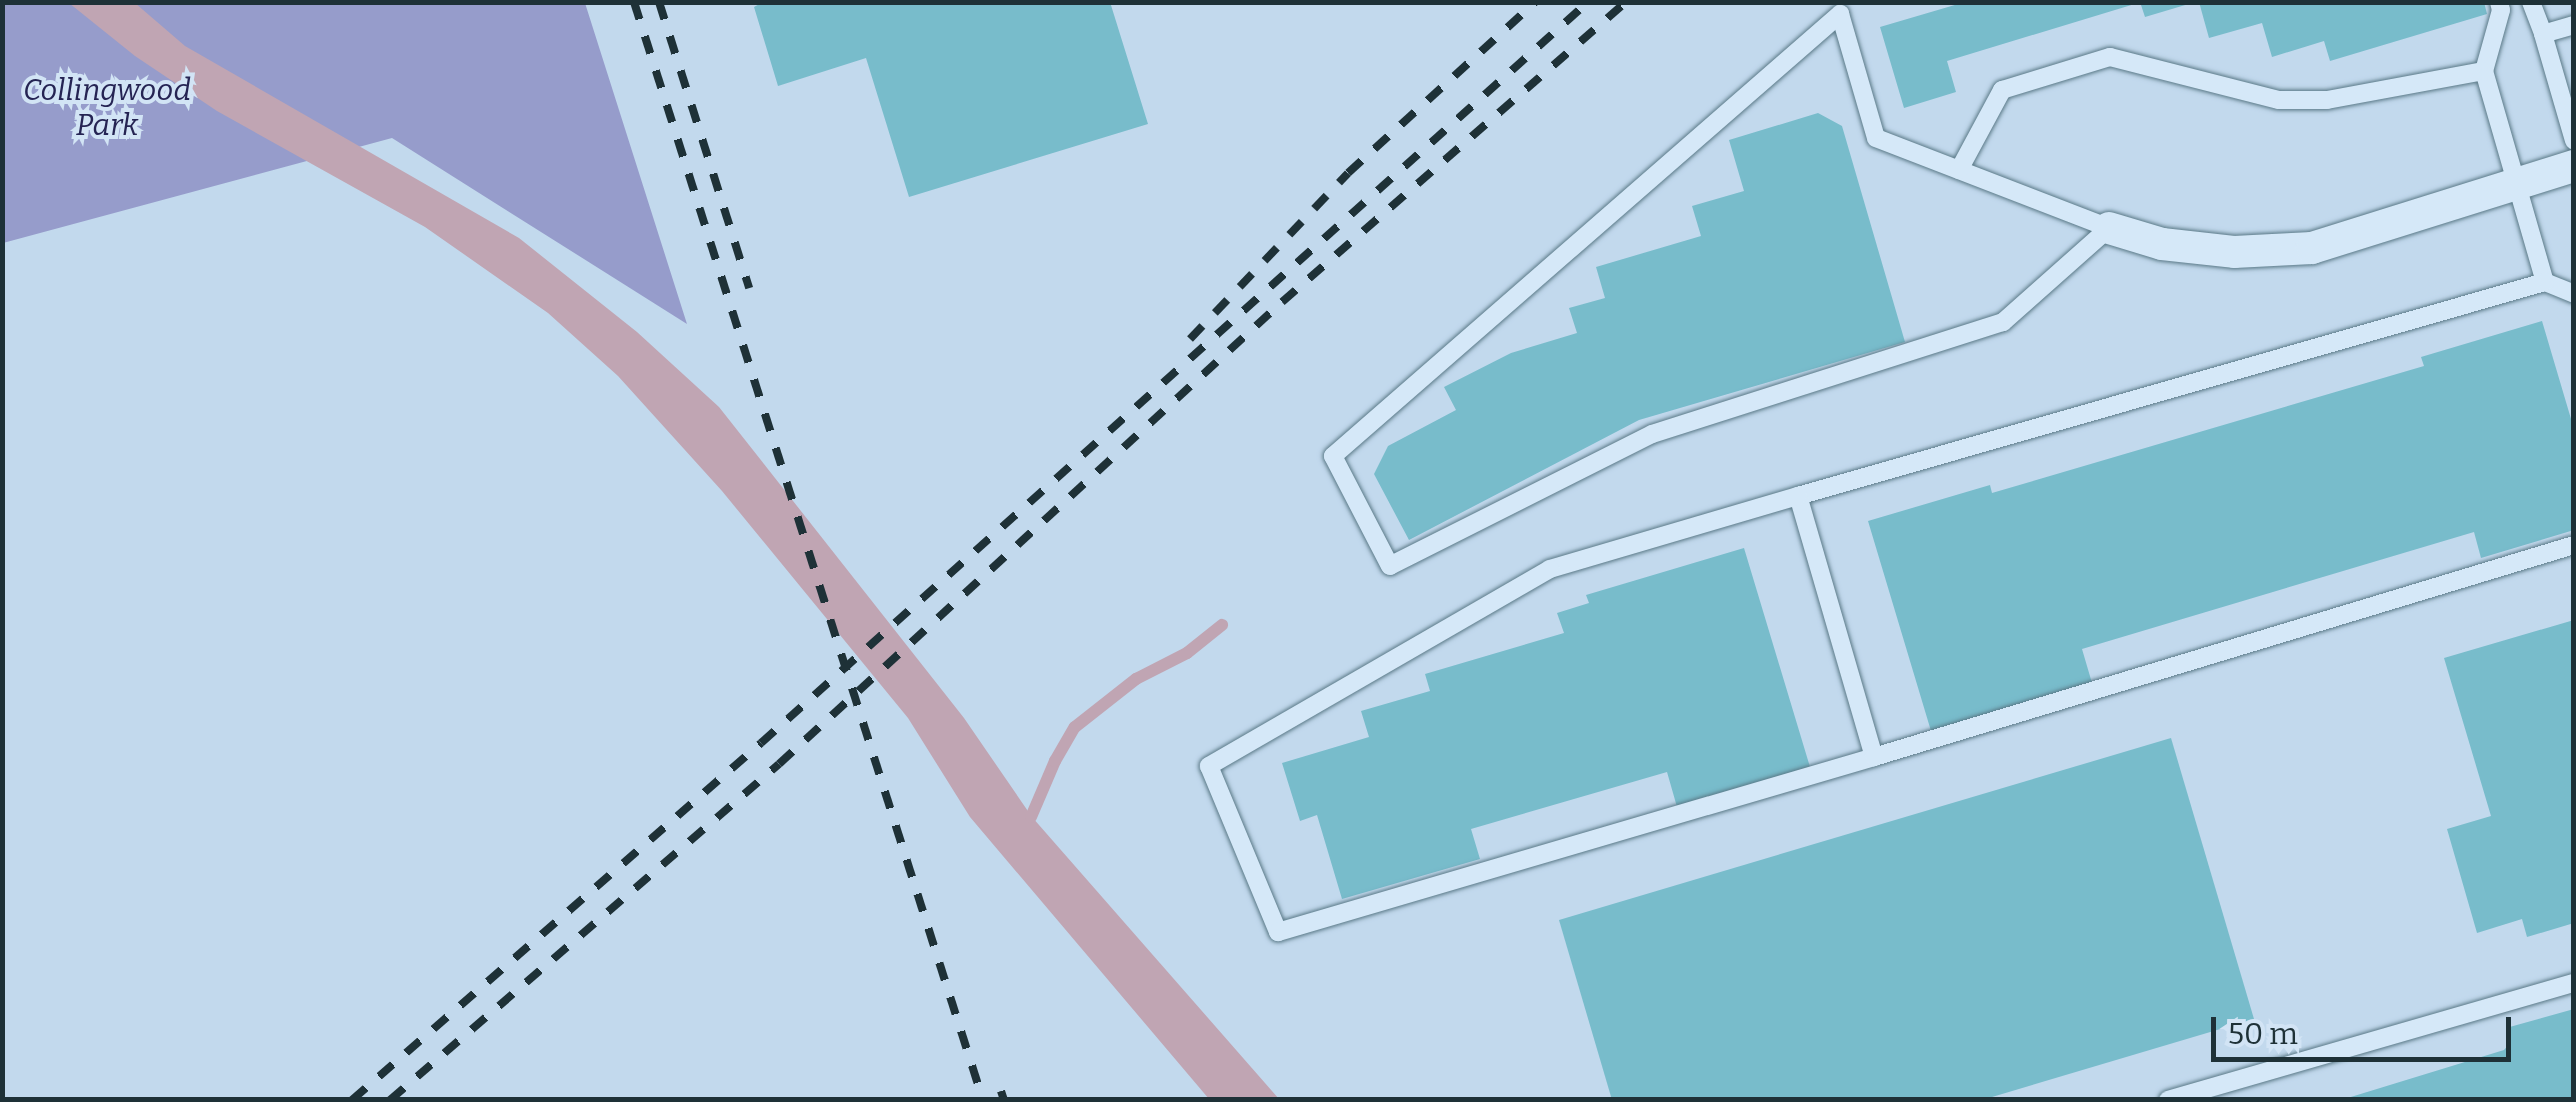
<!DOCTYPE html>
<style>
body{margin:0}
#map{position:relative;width:2576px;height:1102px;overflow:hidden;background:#c2d9ed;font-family:Bitter,serif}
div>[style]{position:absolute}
.green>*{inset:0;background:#969ccb}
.water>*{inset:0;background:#c0a5b3}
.stream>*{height:12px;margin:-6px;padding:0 6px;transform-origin:6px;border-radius:6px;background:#c0a5b3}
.building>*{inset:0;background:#78bccb}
.roads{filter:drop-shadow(0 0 2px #5a7987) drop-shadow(0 0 2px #5a7987)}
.lane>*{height:18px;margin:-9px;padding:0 9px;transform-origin:9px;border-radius:9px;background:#d5e8f8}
.street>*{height:32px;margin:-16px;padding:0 16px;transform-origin:16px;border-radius:16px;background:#d5e8f8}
.rail>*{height:8px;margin-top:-4px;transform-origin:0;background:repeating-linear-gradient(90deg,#1e3137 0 18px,transparent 0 36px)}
span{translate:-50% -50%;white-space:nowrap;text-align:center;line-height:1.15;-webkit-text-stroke:8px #d2e4f5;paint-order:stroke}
.park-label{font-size:30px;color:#252453;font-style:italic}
.frame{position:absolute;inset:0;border:5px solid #1e3137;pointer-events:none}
.scale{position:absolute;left:2211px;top:1017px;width:300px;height:45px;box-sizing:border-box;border:5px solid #1e3137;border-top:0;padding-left:12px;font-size:30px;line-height:35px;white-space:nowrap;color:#1e3137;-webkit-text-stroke:8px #d2e4f5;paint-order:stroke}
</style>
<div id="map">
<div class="green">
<i style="clip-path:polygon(3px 3px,585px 3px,687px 324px,392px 138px,3px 243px)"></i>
</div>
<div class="water">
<i style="clip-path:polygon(69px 3px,135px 3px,185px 46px,519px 238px,637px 332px,719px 407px,964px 718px,1032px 817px,1279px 1099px,1209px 1099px,970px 817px,908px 718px,722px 491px,618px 376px,548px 313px,425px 227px,217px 111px,135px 56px)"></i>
</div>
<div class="stream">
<i style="left:1031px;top:817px;width:61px;rotate:-66.8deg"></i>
<i style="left:1055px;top:761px;width:39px;rotate:-60deg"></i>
<i style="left:1075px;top:727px;width:78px;rotate:-38.2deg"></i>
<i style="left:1136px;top:679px;width:57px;rotate:-27deg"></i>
<i style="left:1187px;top:653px;width:45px;rotate:-38.7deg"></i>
</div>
<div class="building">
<i style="clip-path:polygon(763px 2px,1110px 2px,1148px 124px,909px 197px,866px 58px,778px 86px,754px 7px)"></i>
<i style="clip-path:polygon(1965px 2px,2138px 2px,2138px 3px,1947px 61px,1956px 92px,1904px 108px,1880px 27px)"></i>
<i style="clip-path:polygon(2140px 2px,2191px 2px,2192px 3px,2145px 17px)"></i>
<i style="clip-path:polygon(2199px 2px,2484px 2px,2487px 14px,2330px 61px,2324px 41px,2272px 57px,2262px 23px,2209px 38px)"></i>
<i style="clip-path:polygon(1818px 113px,1842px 126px,1905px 342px,1639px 420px,1409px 540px,1374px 474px,1388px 446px,1456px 410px,1444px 387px,1511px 353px,1577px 333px,1569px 308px,1605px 298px,1596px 267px,1701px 236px,1692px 206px,1744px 191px,1729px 140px)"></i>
<i style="clip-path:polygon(2542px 321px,2574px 429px,2574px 530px,2481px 558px,2474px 532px,2082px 649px,2092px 683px,1931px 731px,1868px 521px,1990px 485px,1992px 493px,2424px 366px,2421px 357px)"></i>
<i style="clip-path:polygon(1744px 548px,1810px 767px,1677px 807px,1667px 772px,1471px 829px,1480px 859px,1342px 899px,1317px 815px,1300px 821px,1282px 763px,1369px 737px,1361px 711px,1430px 691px,1425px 674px,1564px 633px,1557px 613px,1589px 603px,1586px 595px)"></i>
<i style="clip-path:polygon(2574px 620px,2574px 923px,2527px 937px,2522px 919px,2477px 933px,2447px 829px,2491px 816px,2444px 658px)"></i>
<i style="clip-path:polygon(2171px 738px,2254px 1019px,1982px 1100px,1612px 1100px,1559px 920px)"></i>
<i style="clip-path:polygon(2574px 1009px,2574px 1100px,2341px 1100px,2504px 1050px,2511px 1042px,2506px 1028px)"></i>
</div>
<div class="roads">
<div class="lane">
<i style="left:2531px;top:2px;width:34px;rotate:69deg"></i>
<i style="left:1840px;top:14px;width:129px;rotate:73.8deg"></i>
<i style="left:1876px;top:138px;width:250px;rotate:21.1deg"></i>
<i style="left:2109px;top:228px;width:142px;rotate:138.4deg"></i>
<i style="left:2003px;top:322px;width:368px;rotate:162.3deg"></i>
<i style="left:1652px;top:434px;width:293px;rotate:153.3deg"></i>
<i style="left:1390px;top:566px;width:124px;rotate:-117.4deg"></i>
<i style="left:1333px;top:456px;width:673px;rotate:-41.08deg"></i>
<i style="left:2574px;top:25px;width:32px;rotate:164deg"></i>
<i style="left:2543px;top:34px;width:111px;rotate:73.8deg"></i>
<i style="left:2484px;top:71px;width:63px;rotate:-74.4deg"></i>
<i style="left:2501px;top:10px;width:8px;rotate:-104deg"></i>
<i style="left:1959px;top:170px;width:91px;rotate:-61.7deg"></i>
<i style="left:2002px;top:90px;width:113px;rotate:-17deg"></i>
<i style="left:2110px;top:57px;width:174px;rotate:14.3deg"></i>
<i style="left:2279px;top:100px;width:48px"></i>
<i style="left:2327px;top:100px;width:160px;rotate:-10.5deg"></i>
<i style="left:2484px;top:71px;width:220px;rotate:73.9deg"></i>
<i style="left:2545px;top:282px;width:31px;rotate:22deg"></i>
<i style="left:1798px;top:496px;width:777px;rotate:-15.99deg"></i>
<i style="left:1874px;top:757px;width:272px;rotate:-106.2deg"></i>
<i style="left:1798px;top:496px;width:259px;rotate:163.6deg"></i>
<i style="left:1550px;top:569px;width:394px;rotate:150deg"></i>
<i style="left:1209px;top:766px;width:180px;rotate:67.4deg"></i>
<i style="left:1278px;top:932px;width:621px;rotate:-16.36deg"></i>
<i style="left:1874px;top:757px;width:731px;rotate:-16.85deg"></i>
<i style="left:2168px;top:1100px;width:423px;rotate:-16.1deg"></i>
</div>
<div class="street">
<i style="left:2109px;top:228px;width:55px;rotate:16.8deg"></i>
<i style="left:2162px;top:244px;width:72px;rotate:6.3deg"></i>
<i style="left:2234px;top:252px;width:78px;rotate:-2.9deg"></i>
<i style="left:2312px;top:248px;width:275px;rotate:-17.4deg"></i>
</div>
</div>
<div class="rail">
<i style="left:634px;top:2px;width:1152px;rotate:72.37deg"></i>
<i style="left:659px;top:2px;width:300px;rotate:72.5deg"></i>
<i style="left:1190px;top:339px;width:229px;rotate:-46.4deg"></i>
<i style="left:1348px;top:173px;width:253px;rotate:-42.4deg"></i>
<i style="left:1001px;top:1091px;width:9px;rotate:72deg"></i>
<i style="left:352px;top:1100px;width:543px;rotate:-41.12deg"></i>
<i style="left:761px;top:743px;width:1110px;rotate:-41.86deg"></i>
<i style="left:390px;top:1100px;width:514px;rotate:-40.82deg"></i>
<i style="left:779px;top:764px;width:683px;rotate:-42.57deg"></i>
<i style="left:1282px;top:302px;width:456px;rotate:-41.1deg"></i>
</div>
<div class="park-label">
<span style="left:107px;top:107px">Collingwood<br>Park</span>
</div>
<div class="frame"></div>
<div class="scale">50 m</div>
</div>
